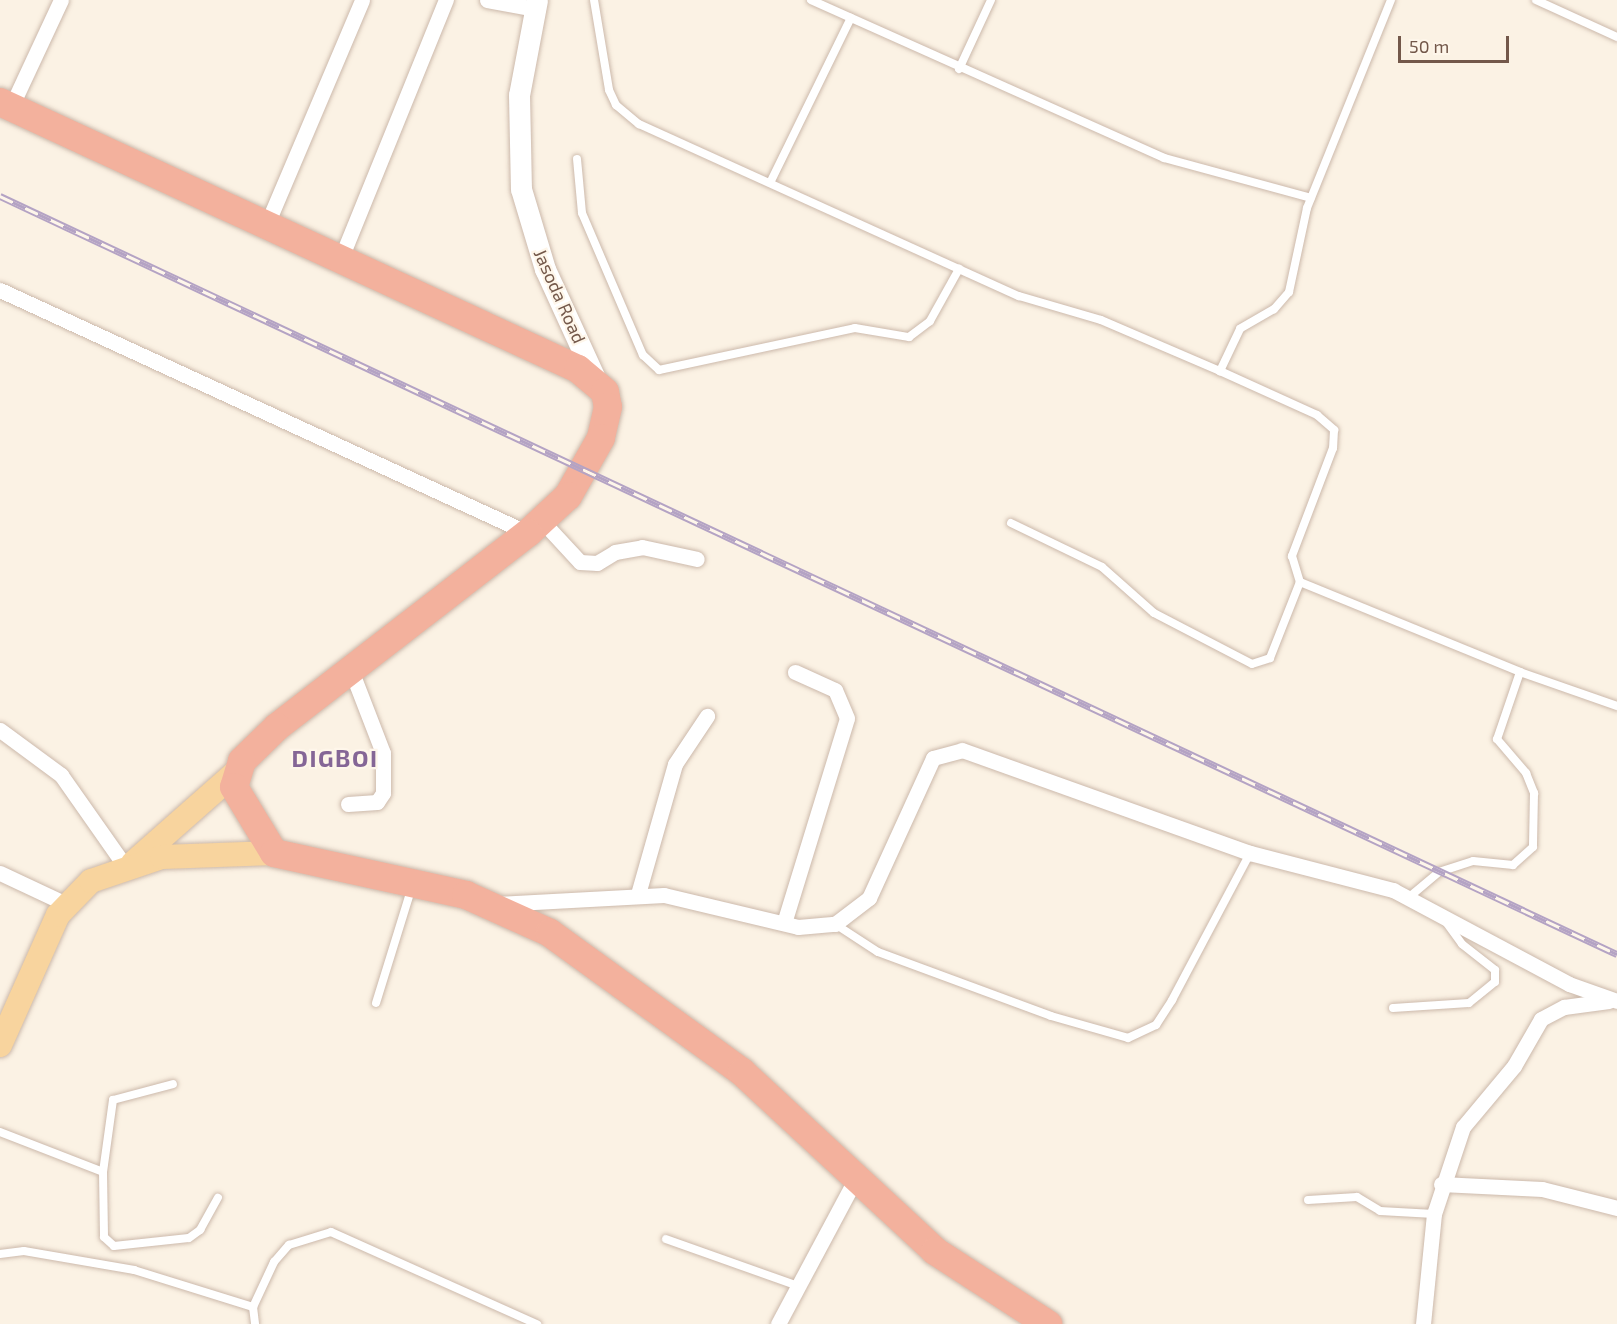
<!DOCTYPE html>
<style>
body{margin:0}
#map{position:relative;width:1617px;height:1324px;overflow:hidden;background:#fbf2e4;font-family:"Exo 2",sans-serif}
div>[style]{position:absolute}
.roads{filter:drop-shadow(0 0 2px #ccb9ab) drop-shadow(0 0 2px #ccb9ab)}
.lane>*{height:8px;margin:-4px;padding:0 4px;transform-origin:4px;border-radius:4px;background:#fff}
.street>*{height:15px;margin:-7.5px;padding:0 7.5px;transform-origin:7.5px;border-radius:7.5px;background:#fff}
.secondary>*{height:21px;margin:-10.5px;padding:0 10.5px;transform-origin:10.5px;border-radius:10.5px;background:#fff}
.primary>*{height:24px;margin:-12px;padding:0 12px;transform-origin:12px;border-radius:12px;background:#f8d49e}
.highway>*{height:28px;margin:-14px;padding:0 14px;transform-origin:14px;border-radius:14px;background:#f3b19d}
.rail>*{height:7px;margin-top:-3.5px;transform-origin:0;background:repeating-linear-gradient(90deg,#fef6ea 0 14px,#b4a3c4 0 28px);box-sizing:border-box;border-block:2px solid #b4a3c4}
span{translate:-50% -50%;white-space:nowrap;text-align:center;line-height:1.15;-webkit-text-stroke:4.5px #fef6ea;paint-order:stroke}
.street-label{font-size:18px;color:#73584a}
.district-label{font-size:24px;color:#856696;font-weight:700;letter-spacing:1.5px}
.scale{position:absolute;left:1398px;top:36px;width:111px;height:27px;box-sizing:border-box;border:3px solid #73584a;border-top:0;padding-left:8px;font-size:18px;line-height:21px;white-space:nowrap;color:#73584a;-webkit-text-stroke:4px #fef6ea;paint-order:stroke}
</style>
<div id="map">
<div class="roads">
<div class="lane">
<i style="left:594px;top:0;width:91px;rotate:80.5deg"></i>
<i style="left:609px;top:90px;width:17px;rotate:65deg"></i>
<i style="left:616px;top:105px;width:30px;rotate:40deg"></i>
<i style="left:639px;top:124px;width:417px;rotate:24.4deg"></i>
<i style="left:1019px;top:296px;width:85px;rotate:16.3deg"></i>
<i style="left:1101px;top:320px;width:129px;rotate:23.2deg"></i>
<i style="left:811px;top:0;width:387px;rotate:24.1deg"></i>
<i style="left:1164px;top:158px;width:152px;rotate:15.2deg"></i>
<i style="left:1391px;top:0;width:224px;rotate:112deg"></i>
<i style="left:1307px;top:208px;width:86px;rotate:102.1deg"></i>
<i style="left:1289px;top:292px;width:23px;rotate:131deg"></i>
<i style="left:1274px;top:309px;width:39px;rotate:150deg"></i>
<i style="left:1240px;top:329px;width:47px;rotate:115.5deg"></i>
<i style="left:1220px;top:371px;width:107px;rotate:24.4deg"></i>
<i style="left:1317px;top:415px;width:23px;rotate:41deg"></i>
<i style="left:1334px;top:430px;width:18px;rotate:93deg"></i>
<i style="left:1333px;top:448px;width:116px;rotate:110.8deg"></i>
<i style="left:1292px;top:556px;width:27px;rotate:73deg"></i>
<i style="left:1300px;top:582px;width:238px;rotate:22.2deg"></i>
<i style="left:1520px;top:672px;width:71px;rotate:108.9deg"></i>
<i style="left:1497px;top:739px;width:45px;rotate:49.5deg"></i>
<i style="left:1526px;top:773px;width:22px;rotate:68deg"></i>
<i style="left:1534px;top:793px;width:54px;rotate:91.1deg"></i>
<i style="left:1533px;top:847px;width:27px;rotate:138deg"></i>
<i style="left:1513px;top:865px;width:40px;rotate:-174.3deg"></i>
<i style="left:1473px;top:861px;width:36px;rotate:162deg"></i>
<i style="left:1439px;top:872px;width:39px;rotate:140deg"></i>
<i style="left:1536px;top:0;width:89px;rotate:24.6deg"></i>
<i style="left:959px;top:69px;width:76px;rotate:-65.1deg"></i>
<i style="left:577px;top:159px;width:54px;rotate:84.7deg"></i>
<i style="left:582px;top:213px;width:155px;rotate:66.8deg"></i>
<i style="left:643px;top:355px;width:22px;rotate:43deg"></i>
<i style="left:659px;top:370px;width:200px;rotate:-12.1deg"></i>
<i style="left:855px;top:328px;width:55px;rotate:9.5deg"></i>
<i style="left:909px;top:337px;width:26px;rotate:-37deg"></i>
<i style="left:930px;top:321px;width:60px;rotate:-60.9deg"></i>
<i style="left:770px;top:183px;width:184px;rotate:-63.9deg"></i>
<i style="left:1011px;top:523px;width:101px;rotate:25.8deg"></i>
<i style="left:1102px;top:567px;width:69px;rotate:41.5deg"></i>
<i style="left:1154px;top:613px;width:110px;rotate:27.5deg"></i>
<i style="left:1252px;top:664px;width:19px;rotate:-18deg"></i>
<i style="left:1270px;top:658px;width:82px;rotate:-68.5deg"></i>
<i style="left:1520px;top:672px;width:103px;rotate:19.3deg"></i>
<i style="left:835px;top:924px;width:51px;rotate:33.1deg"></i>
<i style="left:878px;top:952px;width:184px;rotate:20.3deg"></i>
<i style="left:1051px;top:1016px;width:80px;rotate:15.9deg"></i>
<i style="left:1128px;top:1038px;width:31px;rotate:-25deg"></i>
<i style="left:1156px;top:1025px;width:30px;rotate:-57deg"></i>
<i style="left:1172px;top:1000px;width:166px;rotate:-62deg"></i>
<i style="left:376px;top:1003px;width:118px;rotate:-72.8deg"></i>
<i style="left:1393px;top:1008px;width:76px;rotate:-3.8deg"></i>
<i style="left:1469px;top:1003px;width:33px;rotate:-39deg"></i>
<i style="left:1495px;top:982px;width:12px;rotate:-90deg"></i>
<i style="left:1495px;top:970px;width:42px;rotate:-141.8deg"></i>
<i style="left:1462px;top:944px;width:27px;rotate:-126deg"></i>
<i style="left:0;top:1132px;width:110px;rotate:21.2deg"></i>
<i style="left:103px;top:1172px;width:65px;rotate:89.1deg"></i>
<i style="left:104px;top:1237px;width:13px;rotate:42deg"></i>
<i style="left:114px;top:1246px;width:75px;rotate:-6.1deg"></i>
<i style="left:189px;top:1238px;width:14px;rotate:-36deg"></i>
<i style="left:200px;top:1230px;width:37px;rotate:-61deg"></i>
<i style="left:103px;top:1172px;width:73px;rotate:-82.1deg"></i>
<i style="left:113px;top:1100px;width:62px;rotate:-14.9deg"></i>
<i style="left:1308px;top:1200px;width:49px;rotate:-3.5deg"></i>
<i style="left:1357px;top:1197px;width:27px;rotate:31deg"></i>
<i style="left:1380px;top:1211px;width:54px;rotate:3.2deg"></i>
<i style="left:666px;top:1239px;width:137px;rotate:19.6deg"></i>
<i style="left:0;top:1254px;width:24px;rotate:-7deg"></i>
<i style="left:24px;top:1251px;width:112px;rotate:9.8deg"></i>
<i style="left:134px;top:1270px;width:125px;rotate:17.3deg"></i>
<i style="left:253px;top:1307px;width:17px;rotate:83deg"></i>
<i style="left:253px;top:1307px;width:50px;rotate:-65deg"></i>
<i style="left:274px;top:1262px;width:23px;rotate:-49deg"></i>
<i style="left:289px;top:1245px;width:44px;rotate:-17.2deg"></i>
<i style="left:331px;top:1232px;width:226px;rotate:24.1deg"></i>
</div>
<div class="street">
<i style="left:487px;top:0;width:50px;rotate:10.4deg"></i>
<i style="left:11px;top:107px;width:118px;rotate:-65deg"></i>
<i style="left:267px;top:224px;width:243px;rotate:-67deg"></i>
<i style="left:341px;top:258px;width:279px;rotate:-67.9deg"></i>
<i style="left:0;top:290px;width:581px;rotate:24.71deg"></i>
<i style="left:542px;top:521px;width:56px;rotate:47.2deg"></i>
<i style="left:580px;top:562px;width:17px;rotate:3deg"></i>
<i style="left:597px;top:563px;width:21px;rotate:-31deg"></i>
<i style="left:615px;top:552px;width:27px;rotate:-10deg"></i>
<i style="left:642px;top:547px;width:56px;rotate:12.3deg"></i>
<i style="left:0;top:730px;width:76px;rotate:36.4deg"></i>
<i style="left:61px;top:775px;width:111px;rotate:54.9deg"></i>
<i style="left:348px;top:804px;width:29px;rotate:-4deg"></i>
<i style="left:377px;top:802px;width:11px;rotate:-56deg"></i>
<i style="left:383px;top:793px;width:40px;rotate:-90deg"></i>
<i style="left:383px;top:753px;width:89px;rotate:-111.1deg"></i>
<i style="left:0;top:873px;width:73px;rotate:25.2deg"></i>
<i style="left:638px;top:894px;width:135px;rotate:-74.1deg"></i>
<i style="left:675px;top:764px;width:58px;rotate:-56.3deg"></i>
<i style="left:497px;top:904px;width:167px;rotate:-3.1deg"></i>
<i style="left:664px;top:895px;width:138px;rotate:13.4deg"></i>
<i style="left:798px;top:927px;width:37px;rotate:-5deg"></i>
<i style="left:835px;top:924px;width:43px;rotate:-37.4deg"></i>
<i style="left:869px;top:898px;width:154px;rotate:-65.4deg"></i>
<i style="left:933px;top:758px;width:30px;rotate:-15deg"></i>
<i style="left:962px;top:750px;width:306px;rotate:19.7deg"></i>
<i style="left:1250px;top:853px;width:148px;rotate:14.5deg"></i>
<i style="left:1393px;top:890px;width:200px;rotate:28.1deg"></i>
<i style="left:1569px;top:984px;width:51px;rotate:19.5deg"></i>
<i style="left:784px;top:923px;width:214px;rotate:-72.9deg"></i>
<i style="left:847px;top:718px;width:30px;rotate:-113deg"></i>
<i style="left:835px;top:690px;width:44px;rotate:-155.8deg"></i>
<i style="left:1441px;top:1184px;width:101px;rotate:2.8deg"></i>
<i style="left:1542px;top:1189px;width:77px;rotate:14.2deg"></i>
<i style="left:778px;top:1324px;width:166px;rotate:-61.9deg"></i>
<i style="left:1423px;top:1324px;width:111px;rotate:-84.3deg"></i>
<i style="left:1434px;top:1214px;width:92px;rotate:-71.6deg"></i>
<i style="left:1463px;top:1127px;width:80px;rotate:-50.1deg"></i>
<i style="left:1514px;top:1066px;width:54px;rotate:-60.1deg"></i>
<i style="left:1541px;top:1019px;width:26px;rotate:-28deg"></i>
<i style="left:1564px;top:1007px;width:45px;rotate:-7.6deg"></i>
</div>
<div class="secondary">
<i style="left:537px;top:0;width:97px;rotate:100.7deg"></i>
<i style="left:519px;top:95px;width:94px;rotate:88.8deg"></i>
<i style="left:521px;top:189px;width:84px;rotate:73.3deg"></i>
<i style="left:545px;top:269px;width:120px;rotate:65.4deg"></i>
</div>
<div class="primary">
<i style="left:133px;top:863px;width:136px;rotate:-41.4deg"></i>
<i style="left:0;top:1045px;width:142px;rotate:-66deg"></i>
<i style="left:58px;top:915px;width:47px;rotate:-45.9deg"></i>
<i style="left:91px;top:881px;width:75px;rotate:-18.7deg"></i>
<i style="left:162px;top:857px;width:112px;rotate:-2deg"></i>
</div>
<div class="highway">
<i style="left:0;top:102px;width:637px;rotate:24.79deg"></i>
<i style="left:578px;top:369px;width:35px;rotate:40deg"></i>
<i style="left:605px;top:392px;width:15px;rotate:79deg"></i>
<i style="left:608px;top:407px;width:32px;rotate:103deg"></i>
<i style="left:601px;top:438px;width:67px;rotate:119.6deg"></i>
<i style="left:568px;top:496px;width:54px;rotate:137.2deg"></i>
<i style="left:528px;top:533px;width:317px;rotate:142.3deg"></i>
<i style="left:277px;top:727px;width:49px;rotate:135.8deg"></i>
<i style="left:242px;top:761px;width:27px;rotate:107deg"></i>
<i style="left:234px;top:787px;width:77px;rotate:58.8deg"></i>
<i style="left:274px;top:853px;width:197px;rotate:12.3deg"></i>
<i style="left:466px;top:895px;width:92px;rotate:24.3deg"></i>
<i style="left:550px;top:933px;width:237px;rotate:35.9deg"></i>
<i style="left:742px;top:1072px;width:263px;rotate:42.8deg"></i>
<i style="left:935px;top:1251px;width:135px;rotate:32.9deg"></i>
</div>
</div>
<div class="rail">
<i style="left:0;top:196px;width:1786px;rotate:25.12deg"></i>
</div>
<div class="street-label">
<span style="left:560px;top:296px;rotate:66deg">Jasoda Road</span>
</div>
<div class="district-label">
<span style="left:335px;top:758px">DIGBOI</span>
</div>
<div class="scale">50 m</div>
</div>
